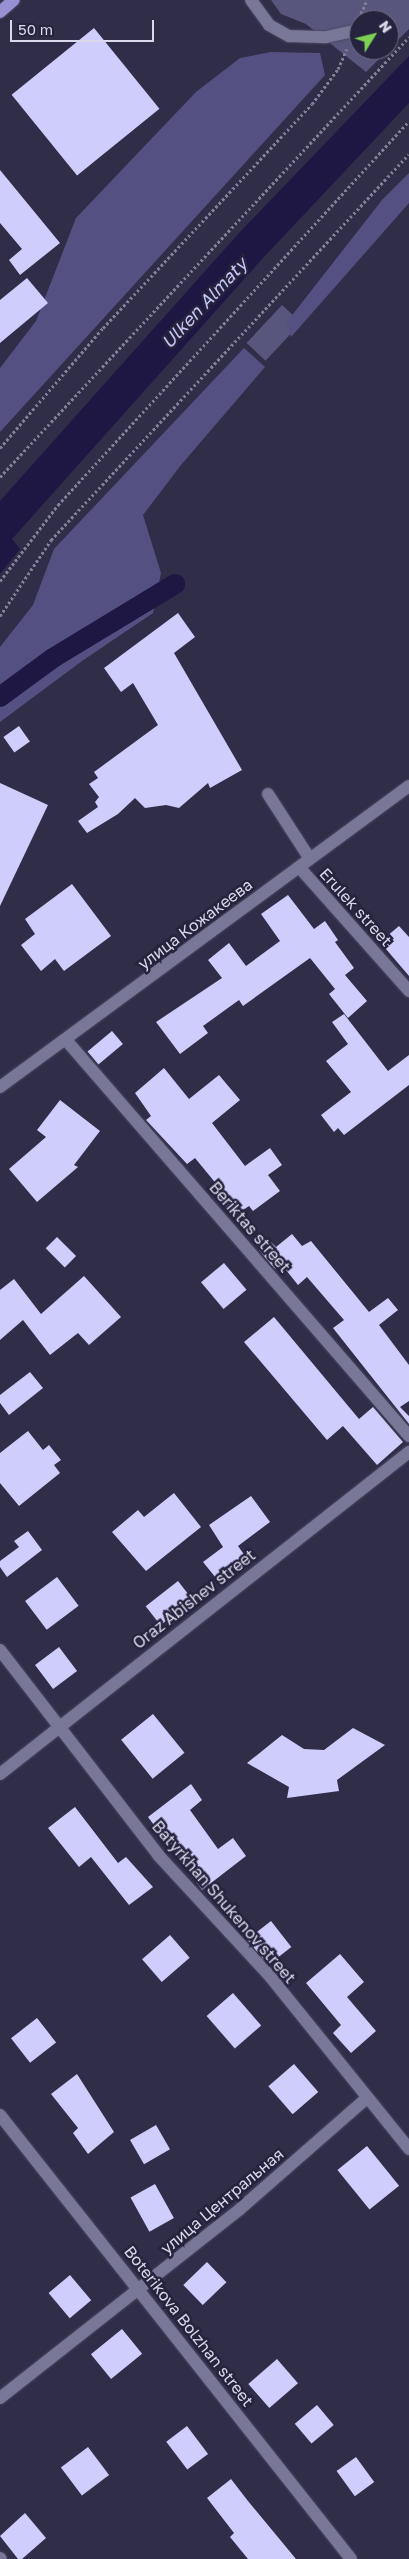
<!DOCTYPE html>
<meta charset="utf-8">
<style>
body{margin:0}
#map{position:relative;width:409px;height:2559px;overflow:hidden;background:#302d49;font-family:"Golos Text",sans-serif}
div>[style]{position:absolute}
.green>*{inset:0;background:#59567e;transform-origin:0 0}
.forest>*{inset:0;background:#555082}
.water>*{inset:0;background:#1e1643}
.canal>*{height:20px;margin:-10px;padding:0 10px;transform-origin:10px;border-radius:10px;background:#1e1643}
.building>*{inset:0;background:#cfcdfc;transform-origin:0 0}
.path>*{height:3px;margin-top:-1.5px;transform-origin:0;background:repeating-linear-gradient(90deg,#818097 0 2.5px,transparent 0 5px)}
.roads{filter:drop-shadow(0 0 1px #4a4860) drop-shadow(0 0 1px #4a4860)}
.minor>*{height:12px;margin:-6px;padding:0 6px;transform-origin:6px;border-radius:6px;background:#797797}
.major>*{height:12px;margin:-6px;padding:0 6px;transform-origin:6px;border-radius:6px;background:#9791d4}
span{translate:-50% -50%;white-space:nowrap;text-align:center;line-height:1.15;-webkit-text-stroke:5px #26233e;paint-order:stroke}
.street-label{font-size:16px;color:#d9d9eb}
.water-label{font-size:18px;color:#c8c6f6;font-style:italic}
.north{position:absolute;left:349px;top:10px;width:50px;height:50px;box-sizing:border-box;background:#26233e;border:1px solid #6e6c83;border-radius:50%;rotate:54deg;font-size:14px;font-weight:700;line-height:20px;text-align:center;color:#d9d9eb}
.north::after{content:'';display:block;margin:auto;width:18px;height:22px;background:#7cd155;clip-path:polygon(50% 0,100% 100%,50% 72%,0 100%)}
.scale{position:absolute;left:10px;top:20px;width:144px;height:22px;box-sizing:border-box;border:2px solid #d9d9eb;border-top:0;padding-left:6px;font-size:15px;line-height:18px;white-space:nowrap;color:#d9d9eb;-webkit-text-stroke:4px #26233e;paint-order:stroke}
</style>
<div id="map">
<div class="green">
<i style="clip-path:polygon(271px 0,409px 0,409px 29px,389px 49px,389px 20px,359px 20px,359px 50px,388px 50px,366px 72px,306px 24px,281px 14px)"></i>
<i style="left:282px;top:305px;width:26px;height:52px;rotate:43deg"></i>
</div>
<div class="forest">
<i style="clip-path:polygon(271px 52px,320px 53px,325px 75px,0 432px,0 368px,36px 321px,76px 218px,196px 92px,240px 58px)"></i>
<i style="clip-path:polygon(409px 173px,409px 203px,291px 337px,286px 323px,382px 200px)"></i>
<i style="clip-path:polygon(244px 348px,265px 367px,181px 465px,143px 515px,161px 573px,153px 613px,82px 661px,0 722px,0 647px,33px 605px,54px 549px)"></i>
</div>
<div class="water">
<i style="clip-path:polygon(409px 56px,409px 103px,263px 258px,12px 539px,20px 549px,0 574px,0 501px,239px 233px)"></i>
</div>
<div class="canal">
<i style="left:0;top:697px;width:66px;rotate:-36.3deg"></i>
<i style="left:53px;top:658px;width:143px;rotate:-31.2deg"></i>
</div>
<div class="building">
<i style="left:94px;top:28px;width:104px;height:106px;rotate:51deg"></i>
<i style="clip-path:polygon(0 170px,60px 243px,20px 275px,9px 260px,22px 249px,0 223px)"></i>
<i style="clip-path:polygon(27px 278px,48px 303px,0 343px,0 300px)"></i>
<i style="clip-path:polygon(178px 613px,195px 637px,174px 653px,242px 770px,210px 788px,208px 783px,179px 808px,166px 805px,145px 808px,135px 798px,118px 814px,87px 833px,78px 821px,98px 807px,95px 802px,99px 797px,89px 784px,98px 778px,94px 772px,158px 725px,133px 683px,121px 692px,104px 668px)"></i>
<i style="left:19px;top:726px;width:19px;height:19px;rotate:55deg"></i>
<i style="clip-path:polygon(0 783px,48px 805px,0 906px)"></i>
<i style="clip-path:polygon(72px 884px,111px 936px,64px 971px,55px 959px,41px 971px,21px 945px,35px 934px,25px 919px)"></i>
<i style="clip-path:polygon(288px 895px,314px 929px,325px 921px,338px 940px,335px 942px,354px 968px,345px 975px,367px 1001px,348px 1018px,329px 994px,335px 989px,310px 958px,243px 1006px,239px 1000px,203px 1026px,208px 1033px,180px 1054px,156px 1022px,222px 978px,208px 960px,229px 943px,246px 966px,280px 941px,261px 914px)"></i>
<i style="clip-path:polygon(399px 926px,409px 937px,409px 976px,380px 942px)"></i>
<i style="clip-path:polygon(344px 1014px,388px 1071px,409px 1055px,409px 1085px,344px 1135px,338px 1128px,334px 1132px,321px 1115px,351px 1092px,326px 1061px,348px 1044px,332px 1022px)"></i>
<i style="left:112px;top:1031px;width:17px;height:32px;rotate:50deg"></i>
<i style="clip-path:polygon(164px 1068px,189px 1099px,219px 1075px,240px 1100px,212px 1123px,245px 1166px,270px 1148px,282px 1165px,268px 1175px,280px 1191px,253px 1211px,249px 1206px,233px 1217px,212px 1190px,218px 1186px,195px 1158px,187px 1164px,146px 1120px,151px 1116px,135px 1093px)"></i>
<i style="clip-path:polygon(60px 1100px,100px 1131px,74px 1165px,78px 1167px,37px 1202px,9px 1169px,46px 1137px,37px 1130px)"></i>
<i style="clip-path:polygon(292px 1234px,302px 1246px,311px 1241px,369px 1312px,388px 1298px,398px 1310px,379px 1325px,409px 1365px,409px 1401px,400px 1407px,409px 1416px,409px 1424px,333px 1328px,344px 1320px,307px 1277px,298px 1285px,286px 1270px,279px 1265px,275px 1269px,259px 1250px,270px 1241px,276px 1247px)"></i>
<i style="left:57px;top:1237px;width:27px;height:16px;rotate:45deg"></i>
<i style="left:224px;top:1263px;width:35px;height:30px;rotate:50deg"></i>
<i style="clip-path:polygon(84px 1276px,121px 1317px,89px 1345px,78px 1333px,50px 1355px,23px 1320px,0 1340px,0 1290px,14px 1279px,41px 1314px)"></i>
<i style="clip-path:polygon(274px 1317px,359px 1419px,373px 1407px,403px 1442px,377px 1465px,343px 1426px,327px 1440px,244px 1342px)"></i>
<i style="clip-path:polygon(30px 1372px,43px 1388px,9px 1415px,0 1403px,0 1395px)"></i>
<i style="clip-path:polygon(28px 1431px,43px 1450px,49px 1445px,61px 1460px,54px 1465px,60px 1473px,19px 1506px,0 1483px,0 1453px)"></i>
<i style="clip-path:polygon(174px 1493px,201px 1527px,146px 1571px,112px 1532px,138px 1510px,144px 1517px)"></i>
<i style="clip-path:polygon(251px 1496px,270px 1522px,238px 1546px,248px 1560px,220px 1583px,203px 1562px,223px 1547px,209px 1525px)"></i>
<i style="clip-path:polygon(28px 1531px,42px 1550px,7px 1577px,0 1567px,0 1561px,19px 1547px,14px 1541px)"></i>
<i style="left:57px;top:1577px;width:36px;height:40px;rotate:53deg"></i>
<i style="left:178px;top:1581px;width:24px;height:41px;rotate:52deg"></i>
<i style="left:59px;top:1647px;width:30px;height:30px;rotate:53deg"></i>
<i style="left:153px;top:1714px;width:50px;height:41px;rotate:51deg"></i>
<i style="clip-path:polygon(353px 1728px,385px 1745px,337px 1780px,339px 1791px,287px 1798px,289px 1787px,247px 1763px,282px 1735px,304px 1749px,324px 1750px)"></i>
<i style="clip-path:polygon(191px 1784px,202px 1800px,190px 1810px,218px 1849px,233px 1838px,246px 1856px,202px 1890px,148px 1817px)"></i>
<i style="clip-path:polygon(75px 1807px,118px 1863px,126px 1857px,153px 1887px,129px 1905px,91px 1857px,79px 1867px,48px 1828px)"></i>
<i style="left:271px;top:1921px;width:33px;height:30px;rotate:52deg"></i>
<i style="left:170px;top:1935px;width:30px;height:37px;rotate:49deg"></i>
<i style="clip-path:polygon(340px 1954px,364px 1982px,347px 1997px,376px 2031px,351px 2053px,333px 2033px,341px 2025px,306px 1983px)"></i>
<i style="left:233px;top:1993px;width:43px;height:35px;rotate:49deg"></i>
<i style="left:37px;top:2018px;width:31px;height:33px;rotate:52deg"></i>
<i style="left:294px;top:2064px;width:37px;height:34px;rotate:49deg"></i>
<i style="clip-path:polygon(77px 2074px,114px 2132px,88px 2154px,73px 2133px,78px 2128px,51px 2094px)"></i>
<i style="left:156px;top:2125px;width:28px;height:30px;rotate:60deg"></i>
<i style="left:367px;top:2146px;width:51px;height:38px;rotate:51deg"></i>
<i style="left:155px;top:2184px;width:39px;height:28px;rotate:61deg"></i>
<i style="left:207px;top:2262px;width:28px;height:33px;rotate:46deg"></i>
<i style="left:70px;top:2275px;width:33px;height:28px;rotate:50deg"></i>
<i style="left:122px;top:2329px;width:32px;height:40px;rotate:51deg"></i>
<i style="left:277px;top:2359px;width:32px;height:38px;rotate:49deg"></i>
<i style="left:317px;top:2405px;width:26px;height:29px;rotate:50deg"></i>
<i style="left:187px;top:2426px;width:35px;height:26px;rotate:53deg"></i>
<i style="left:88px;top:2447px;width:35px;height:34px;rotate:53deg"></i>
<i style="left:356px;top:2457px;width:31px;height:24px;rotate:54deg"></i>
<i style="clip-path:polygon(231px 2479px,248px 2501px,296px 2559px,248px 2559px,230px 2537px,234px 2533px,207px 2498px)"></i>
<i style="clip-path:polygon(25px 2513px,46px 2538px,22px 2559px,18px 2559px,0 2536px)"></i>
</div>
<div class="path">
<i style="left:359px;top:18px;width:20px;rotate:-66deg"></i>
<i style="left:0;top:448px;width:158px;rotate:-49.4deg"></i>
<i style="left:103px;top:328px;width:306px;rotate:-47deg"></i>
<i style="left:312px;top:104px;width:44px;rotate:-53.4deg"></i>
<i style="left:338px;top:69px;width:22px;rotate:-66deg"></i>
<i style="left:0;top:477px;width:601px;rotate:-47.09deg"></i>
<i style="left:0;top:581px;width:96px;rotate:-52.7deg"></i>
<i style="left:58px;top:505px;width:520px;rotate:-47.57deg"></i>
<i style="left:0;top:616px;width:92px;rotate:-56.1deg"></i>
<i style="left:51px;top:540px;width:526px;rotate:-47.16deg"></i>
</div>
<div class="roads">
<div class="minor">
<i style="left:251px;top:0;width:31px;rotate:54deg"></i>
<i style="left:269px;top:25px;width:23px;rotate:29deg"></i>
<i style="left:289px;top:36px;width:37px;rotate:2deg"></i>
<i style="left:326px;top:37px;width:29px;rotate:-12deg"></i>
<i style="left:268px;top:794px;width:77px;rotate:57.1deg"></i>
<i style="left:299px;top:867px;width:166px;rotate:48.4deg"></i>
<i style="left:66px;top:1040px;width:524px;rotate:49.1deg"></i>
<i style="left:0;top:1087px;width:508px;rotate:-36.35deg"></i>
<i style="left:0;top:1650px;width:260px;rotate:52.3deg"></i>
<i style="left:159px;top:1856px;width:161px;rotate:47.3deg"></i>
<i style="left:268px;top:1974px;width:225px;rotate:51.1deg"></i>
<i style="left:0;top:1774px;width:521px;rotate:-38.21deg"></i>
<i style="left:0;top:2115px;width:566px;rotate:51.67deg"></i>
<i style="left:0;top:2398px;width:305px;rotate:-38.2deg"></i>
<i style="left:240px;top:2209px;width:169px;rotate:-41.2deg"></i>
<i style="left:0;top:2558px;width:1px;rotate:45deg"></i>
</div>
<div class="major">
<i style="left:0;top:12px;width:18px;rotate:-41deg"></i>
</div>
</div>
<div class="street-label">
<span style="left:356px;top:907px;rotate:48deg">Erulek street</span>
<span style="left:195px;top:924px;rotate:-37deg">улица Кожакеева</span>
<span style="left:250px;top:1227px;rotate:49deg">Beriktas street</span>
<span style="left:194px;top:1599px;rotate:-38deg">Oraz Abishev street</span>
<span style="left:224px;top:1902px;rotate:49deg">Batyrkhan Shukenov street</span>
<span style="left:222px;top:2201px;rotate:-40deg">улица Центральная</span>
<span style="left:189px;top:2326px;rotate:52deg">Boterikova Bolzhan street</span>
</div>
<div class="water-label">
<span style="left:204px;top:303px;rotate:-47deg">Ulken Almaty</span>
</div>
<div class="north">N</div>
<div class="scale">50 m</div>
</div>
